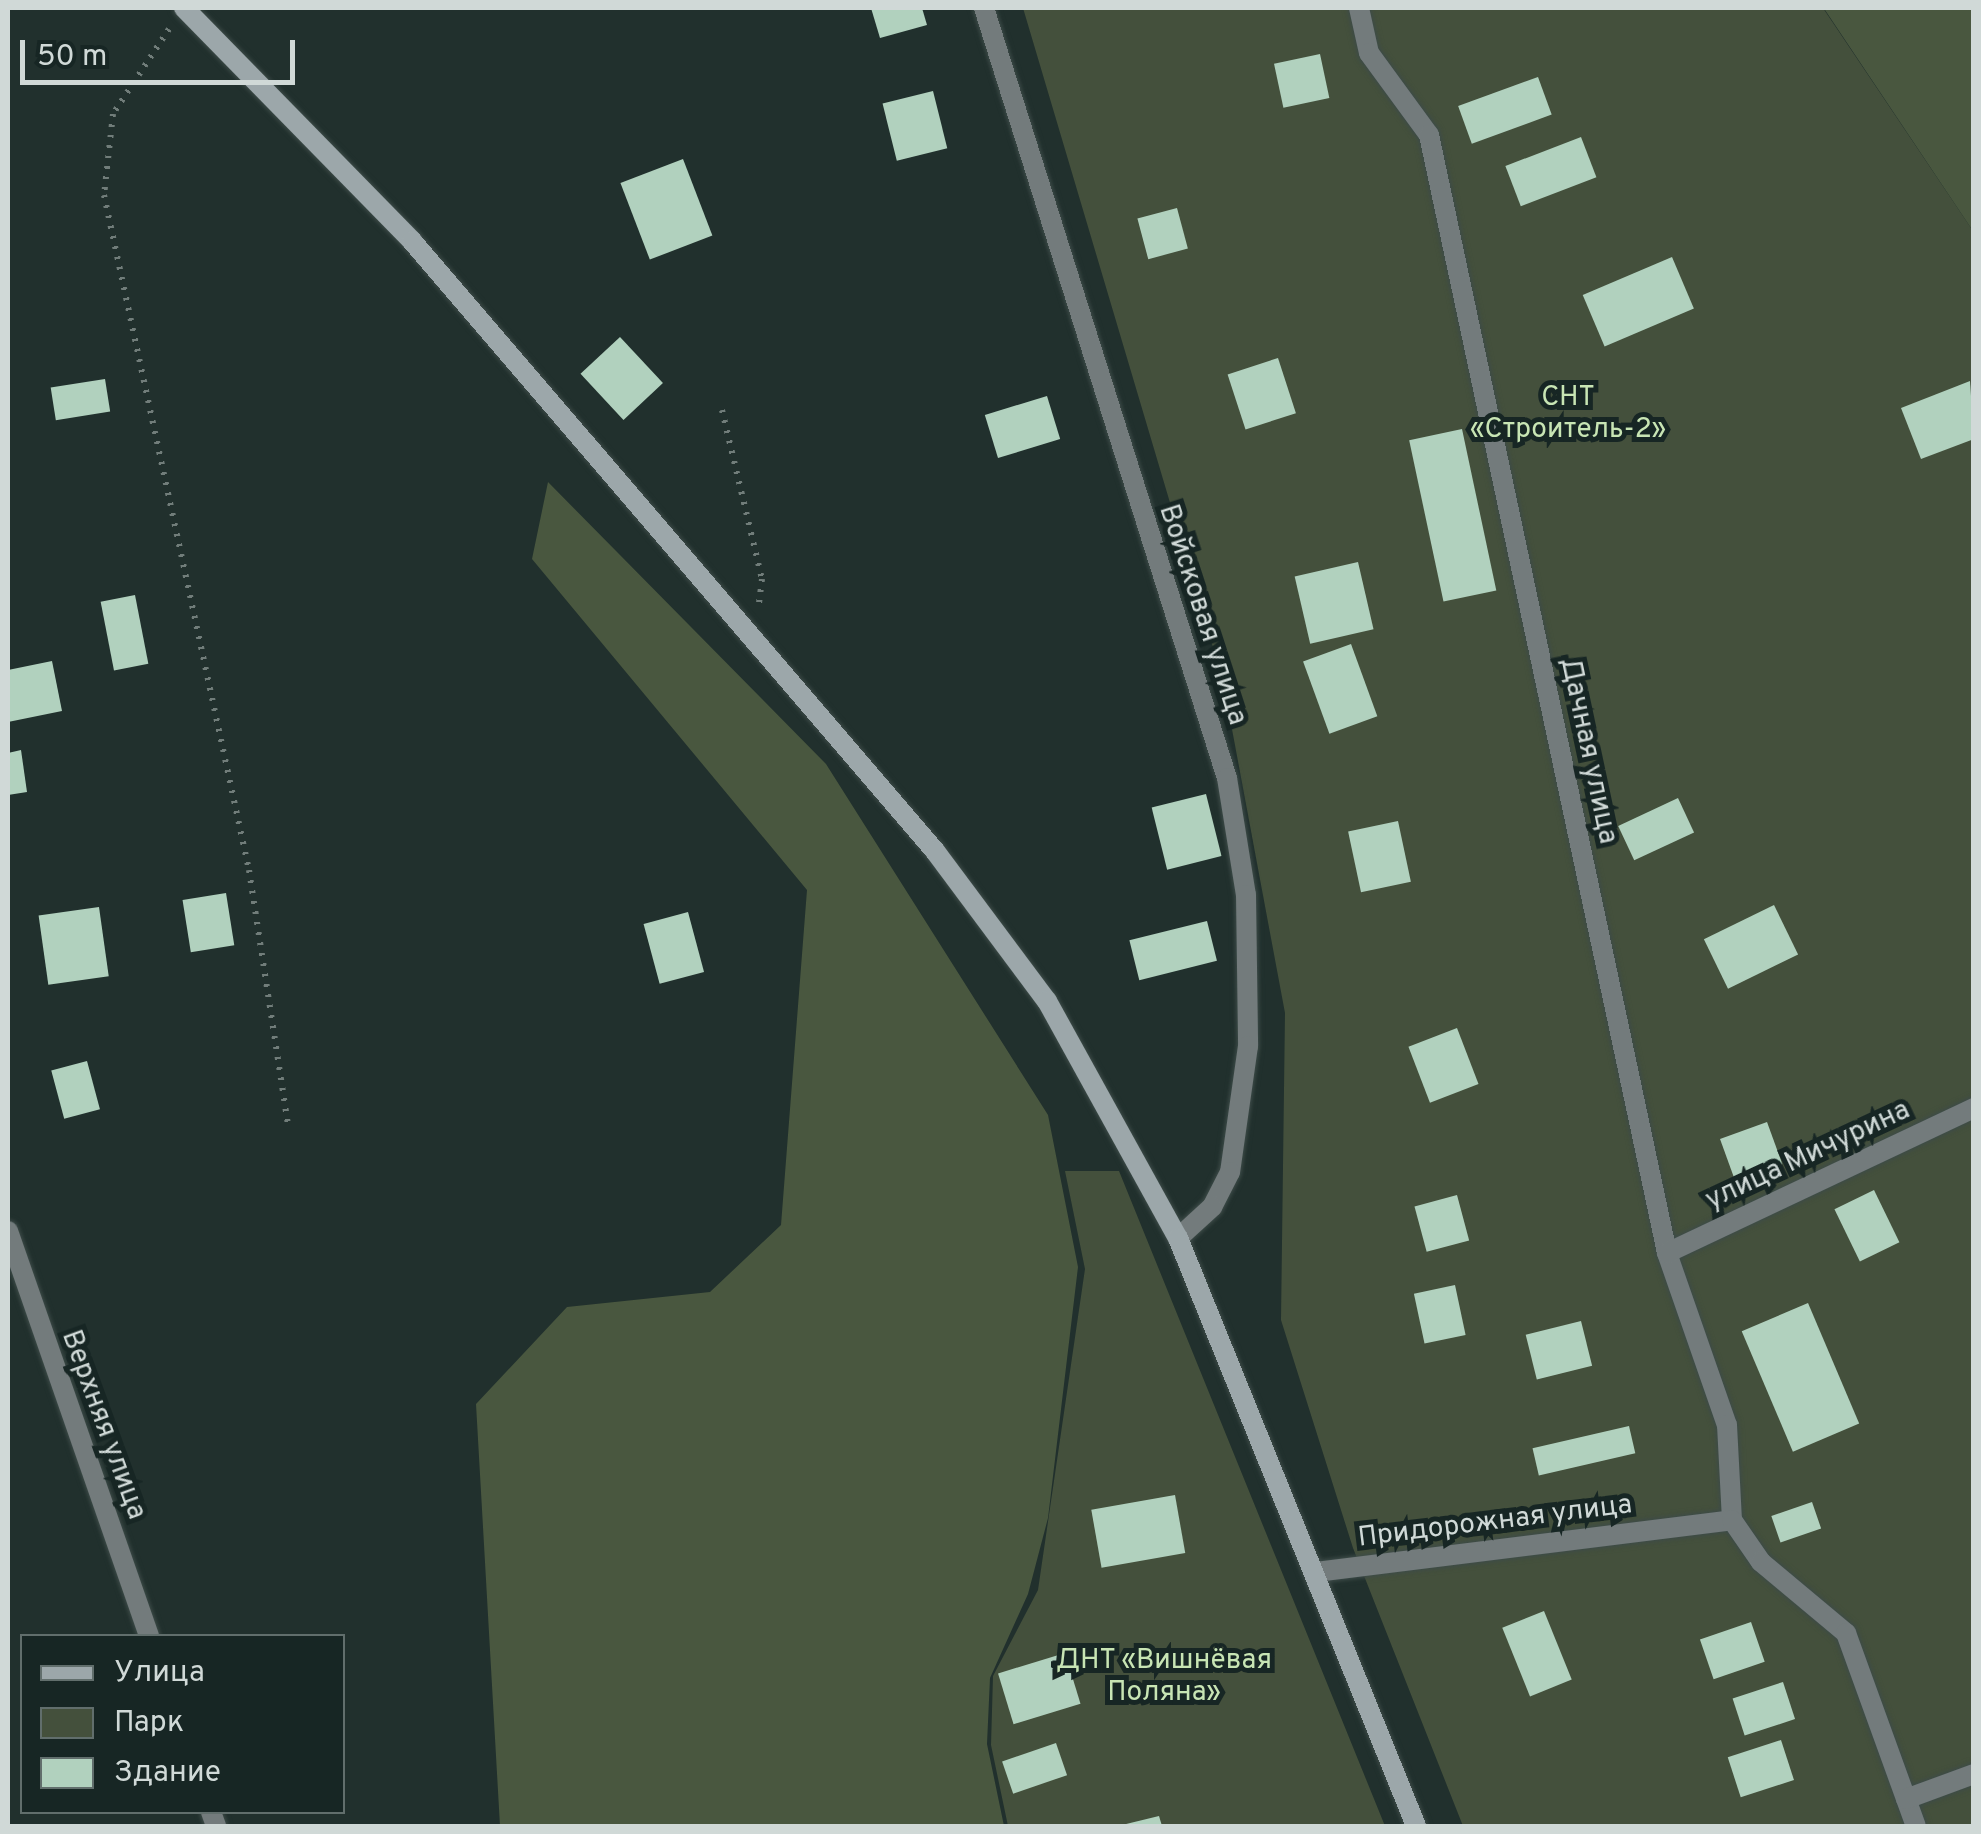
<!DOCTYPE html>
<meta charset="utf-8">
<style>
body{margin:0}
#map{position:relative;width:1981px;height:1834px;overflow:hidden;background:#21302d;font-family:Overpass,sans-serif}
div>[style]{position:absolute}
.green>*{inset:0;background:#44503c}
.forest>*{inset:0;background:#49573f}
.building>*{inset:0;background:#b1d1be;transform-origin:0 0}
.path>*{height:6px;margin-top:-3px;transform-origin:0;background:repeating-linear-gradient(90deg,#717d7a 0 2.5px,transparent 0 10.5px)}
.roads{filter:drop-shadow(0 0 2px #3d4b48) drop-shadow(0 0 2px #3d4b48)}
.street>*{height:20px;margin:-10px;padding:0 10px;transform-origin:10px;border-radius:10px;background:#737b7c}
.secondary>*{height:20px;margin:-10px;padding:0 10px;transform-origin:10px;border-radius:10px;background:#9ca7aa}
span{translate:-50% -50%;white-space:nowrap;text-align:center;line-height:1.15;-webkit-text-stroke:10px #172624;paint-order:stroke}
.park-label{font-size:28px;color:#c8e5b4}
.street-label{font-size:28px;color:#d0d9d7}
.frame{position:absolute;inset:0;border:10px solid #d0d9d7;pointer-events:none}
.legend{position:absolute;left:20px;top:1634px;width:325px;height:180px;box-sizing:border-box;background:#172624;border:2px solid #616e6c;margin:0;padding:12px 18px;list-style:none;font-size:30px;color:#d0d9d7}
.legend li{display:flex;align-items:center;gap:20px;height:50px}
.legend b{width:50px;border:2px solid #616e6c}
.scale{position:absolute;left:20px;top:40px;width:275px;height:45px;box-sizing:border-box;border:5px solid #d0d9d7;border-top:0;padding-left:12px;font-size:30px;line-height:35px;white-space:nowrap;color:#d0d9d7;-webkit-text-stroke:8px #172624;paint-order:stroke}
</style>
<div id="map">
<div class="green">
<i style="clip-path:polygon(1023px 8px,1823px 8px,1973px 231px,1973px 1826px,1463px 1826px,1353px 1548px,1281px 1320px,1285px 1013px,1223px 681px)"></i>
<i style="clip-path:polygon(1065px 1171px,1119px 1171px,1385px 1826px,1008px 1826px,991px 1745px,993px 1676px,1038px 1590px,1085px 1269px)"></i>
</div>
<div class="forest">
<i style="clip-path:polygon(1823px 8px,1973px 8px,1973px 231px,1825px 10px)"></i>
<i style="clip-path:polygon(548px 482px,826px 764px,1048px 1115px,1078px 1267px,1048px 1518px,1028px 1594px,990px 1678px,987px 1744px,1004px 1826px,500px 1826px,476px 1404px,567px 1307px,710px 1292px,781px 1225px,807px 890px,532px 559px)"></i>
</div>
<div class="building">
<i style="clip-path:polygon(871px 8px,922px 8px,927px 25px,880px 38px)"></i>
<i style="left:1320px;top:54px;width:45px;height:47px;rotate:78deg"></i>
<i style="left:1538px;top:77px;width:40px;height:85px;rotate:70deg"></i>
<i style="left:933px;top:91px;width:59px;height:52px;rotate:76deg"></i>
<i style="left:1581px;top:137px;width:43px;height:81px;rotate:69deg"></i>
<i style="left:683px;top:159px;width:82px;height:67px;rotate:69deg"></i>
<i style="left:1177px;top:208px;width:42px;height:41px;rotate:75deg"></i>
<i style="left:1672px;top:257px;width:56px;height:97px;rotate:67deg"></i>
<i style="left:620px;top:337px;width:63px;height:54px;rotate:47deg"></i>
<i style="left:1278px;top:358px;width:58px;height:53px;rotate:72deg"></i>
<i style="left:105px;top:379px;width:33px;height:55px;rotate:81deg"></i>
<i style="clip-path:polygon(1970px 381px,1974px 439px,1921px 459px,1901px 408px)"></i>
<i style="left:1047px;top:396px;width:45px;height:65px;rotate:73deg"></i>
<i style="left:1462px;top:429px;width:165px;height:54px;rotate:78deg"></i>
<i style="left:1358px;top:562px;width:69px;height:65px;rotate:77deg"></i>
<i style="left:135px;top:595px;width:70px;height:35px;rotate:79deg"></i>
<i style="left:1351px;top:644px;width:77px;height:51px;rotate:70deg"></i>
<i style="clip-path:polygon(52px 661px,62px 711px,8px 722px,8px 670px)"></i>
<i style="clip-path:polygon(21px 750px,27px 792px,8px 795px,8px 753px)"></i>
<i style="left:1206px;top:794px;width:64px;height:56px;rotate:76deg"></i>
<i style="left:1678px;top:798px;width:38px;height:66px;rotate:65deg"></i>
<i style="left:1398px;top:821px;width:62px;height:51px;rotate:78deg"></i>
<i style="left:226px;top:893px;width:53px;height:44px;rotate:81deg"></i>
<i style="left:1774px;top:905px;width:55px;height:78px;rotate:64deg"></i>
<i style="left:99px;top:907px;width:70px;height:61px;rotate:82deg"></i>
<i style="left:688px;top:912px;width:62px;height:46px;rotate:75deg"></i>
<i style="left:1207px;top:921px;width:41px;height:80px;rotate:76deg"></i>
<i style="left:1457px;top:1028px;width:60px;height:52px;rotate:69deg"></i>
<i style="left:87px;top:1061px;width:50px;height:37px;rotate:75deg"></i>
<i style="left:1767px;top:1122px;width:45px;height:50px;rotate:70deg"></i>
<i style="left:1874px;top:1190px;width:58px;height:44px;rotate:64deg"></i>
<i style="left:1457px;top:1195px;width:47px;height:44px;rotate:75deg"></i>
<i style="left:1455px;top:1285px;width:51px;height:42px;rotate:78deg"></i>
<i style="left:1808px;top:1303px;width:131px;height:72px;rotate:67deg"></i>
<i style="left:1581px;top:1321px;width:46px;height:57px;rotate:76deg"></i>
<i style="left:1629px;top:1426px;width:28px;height:99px;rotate:77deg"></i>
<i style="left:1175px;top:1495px;width:59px;height:85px;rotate:80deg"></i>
<i style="left:1812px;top:1502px;width:28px;height:43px;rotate:71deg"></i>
<i style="left:1544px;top:1611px;width:74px;height:45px;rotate:68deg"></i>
<i style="left:1751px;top:1622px;width:42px;height:54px;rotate:71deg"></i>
<i style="left:1065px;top:1653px;width:53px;height:70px;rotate:73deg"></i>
<i style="left:1783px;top:1682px;width:39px;height:53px;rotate:72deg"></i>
<i style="left:1781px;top:1740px;width:42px;height:56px;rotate:72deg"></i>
<i style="left:1056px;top:1743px;width:34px;height:57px;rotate:71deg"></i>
<i style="clip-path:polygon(1159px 1816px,1162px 1826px,1122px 1826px,1122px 1825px)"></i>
</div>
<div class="path">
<i style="left:169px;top:29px;width:102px;rotate:123.4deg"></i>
<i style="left:113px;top:114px;width:81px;rotate:96.3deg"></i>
<i style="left:104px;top:195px;width:690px;rotate:77.88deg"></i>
<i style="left:249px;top:870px;width:258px;rotate:81.3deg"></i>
<i style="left:722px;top:410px;width:174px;rotate:76.7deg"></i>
<i style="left:762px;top:579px;width:26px;rotate:97deg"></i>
</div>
<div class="roads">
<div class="street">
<i style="left:984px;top:8px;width:807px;rotate:72.49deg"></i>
<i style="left:1227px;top:778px;width:119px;rotate:80.8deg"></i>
<i style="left:1246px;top:895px;width:151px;rotate:89.2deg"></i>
<i style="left:1248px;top:1046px;width:127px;rotate:98.1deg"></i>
<i style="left:1230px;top:1172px;width:39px;rotate:117deg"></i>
<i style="left:1212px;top:1207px;width:46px;rotate:137.6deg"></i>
<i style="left:1359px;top:8px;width:46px;rotate:77.5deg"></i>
<i style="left:1369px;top:53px;width:102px;rotate:53.8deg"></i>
<i style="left:1429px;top:135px;width:1143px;rotate:77.98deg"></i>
<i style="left:1667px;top:1253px;width:182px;rotate:70.8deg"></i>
<i style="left:1727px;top:1425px;width:95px;rotate:87deg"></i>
<i style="left:8px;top:1231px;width:429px;rotate:70.8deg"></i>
<i style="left:1667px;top:1253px;width:340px;rotate:-25.3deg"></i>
<i style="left:1316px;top:1572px;width:419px;rotate:-7.1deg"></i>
<i style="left:1732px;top:1520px;width:51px;rotate:55.4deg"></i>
<i style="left:1761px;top:1562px;width:111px;rotate:39.9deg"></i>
<i style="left:1846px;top:1633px;width:205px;rotate:70.1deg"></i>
<i style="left:1906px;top:1799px;width:72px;rotate:-20.2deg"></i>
<i style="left:211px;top:1812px;width:15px;rotate:70deg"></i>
</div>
<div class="secondary">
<i style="left:184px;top:8px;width:326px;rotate:45.6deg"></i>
<i style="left:412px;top:241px;width:804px;rotate:49.39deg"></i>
<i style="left:935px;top:851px;width:187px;rotate:53.3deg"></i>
<i style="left:1047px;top:1001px;width:271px;rotate:61.1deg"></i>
<i style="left:1178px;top:1238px;width:634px;rotate:67.96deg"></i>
</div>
</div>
<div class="park-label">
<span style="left:1568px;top:414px">СНТ<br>«Строитель-2»</span>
<span style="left:1164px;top:1677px">ДНТ «Вишнёвая<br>Поляна»</span>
</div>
<div class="street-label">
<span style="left:1202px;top:615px;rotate:72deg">Войсковая улица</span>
<span style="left:1588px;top:751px;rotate:78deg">Дачная улица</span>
<span style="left:1808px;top:1156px;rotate:-25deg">улица Мичурина</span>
<span style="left:103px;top:1425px;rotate:70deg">Верхняя улица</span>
<span style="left:1495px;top:1522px;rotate:-7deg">Придорожная улица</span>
</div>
<div class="frame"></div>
<ul class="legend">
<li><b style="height:12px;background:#9ca7aa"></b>Улица</li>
<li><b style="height:28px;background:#44503c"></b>Парк</li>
<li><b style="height:28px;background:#b1d1be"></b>Здание</li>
</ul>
<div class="scale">50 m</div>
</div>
